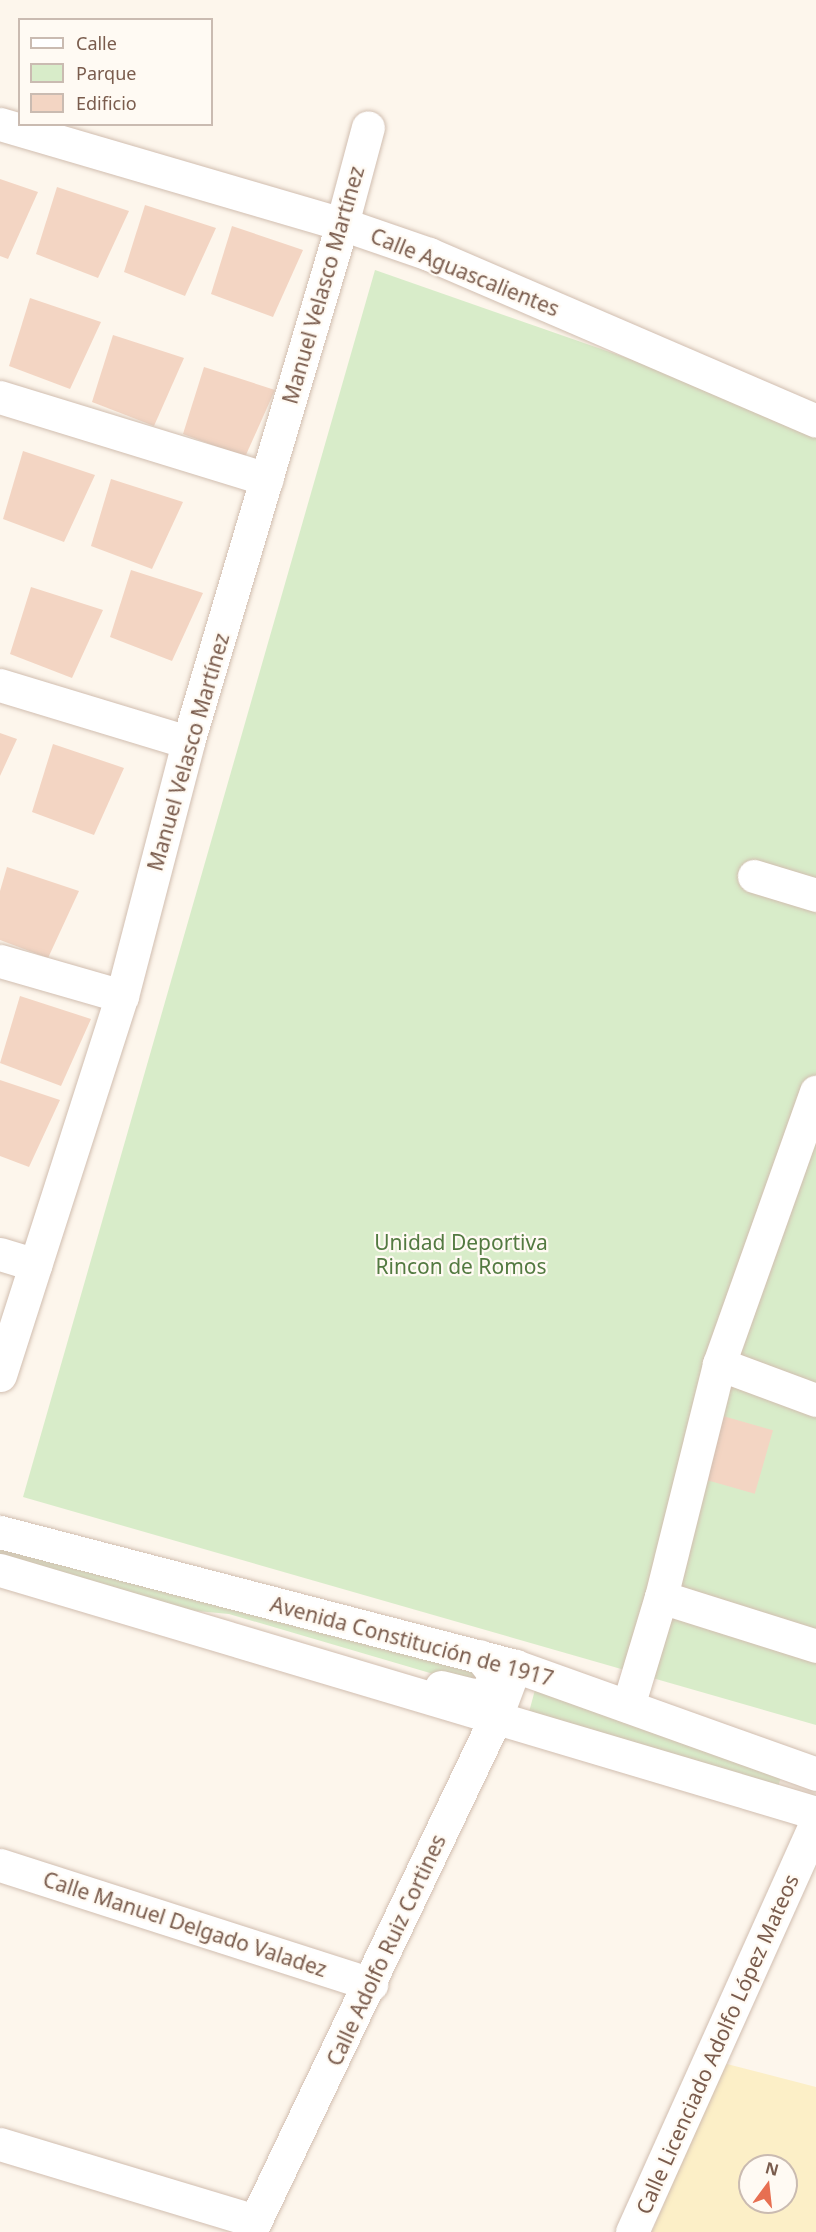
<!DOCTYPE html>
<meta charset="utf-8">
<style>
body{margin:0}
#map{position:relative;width:816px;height:2232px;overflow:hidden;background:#fdf6ec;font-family:"Noto Sans",sans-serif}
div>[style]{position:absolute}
.green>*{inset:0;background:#d8ecc9}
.sand>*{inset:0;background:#fcefc7}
.building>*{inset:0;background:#f3d5c3;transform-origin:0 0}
.roads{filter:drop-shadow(0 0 2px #d1beb0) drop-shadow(0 0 2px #d1beb0)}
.street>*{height:33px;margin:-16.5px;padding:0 16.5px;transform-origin:16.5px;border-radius:16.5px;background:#fff}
.secondary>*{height:33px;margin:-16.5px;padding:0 16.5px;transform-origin:16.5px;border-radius:16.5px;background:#fff}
span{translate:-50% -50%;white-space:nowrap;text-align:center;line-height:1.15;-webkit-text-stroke:4.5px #fffaf3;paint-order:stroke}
.street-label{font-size:21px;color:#7a5c4d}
.park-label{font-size:21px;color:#537a41}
.legend{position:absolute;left:18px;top:18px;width:195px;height:108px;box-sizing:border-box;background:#fffaf3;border:2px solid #cabbb1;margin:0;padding:8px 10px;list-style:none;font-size:18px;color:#7a5c4d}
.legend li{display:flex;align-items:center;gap:12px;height:30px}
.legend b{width:30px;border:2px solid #cabbb1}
.north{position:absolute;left:738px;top:2154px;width:60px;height:60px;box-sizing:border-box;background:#fffaf3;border:2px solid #cabbb1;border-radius:50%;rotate:15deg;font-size:16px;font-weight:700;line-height:24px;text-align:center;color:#7a5c4d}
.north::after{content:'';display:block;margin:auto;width:21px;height:27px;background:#e76f51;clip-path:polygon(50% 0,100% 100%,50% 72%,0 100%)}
</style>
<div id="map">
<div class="green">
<i style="clip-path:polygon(375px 270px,816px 424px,816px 1725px,23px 1497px)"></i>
<i style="clip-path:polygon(0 1544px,469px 1667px,476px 1674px,474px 1682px,464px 1683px,229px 1614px,176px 1609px,0 1557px)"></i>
<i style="clip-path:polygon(536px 1686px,782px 1774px,777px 1790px,528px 1716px)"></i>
</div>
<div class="sand">
<i style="clip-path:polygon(evenodd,723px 2063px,816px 2087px,816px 2232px,652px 2232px,723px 2063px,750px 2166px,786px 2166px,786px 2202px,750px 2202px,750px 2166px)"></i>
</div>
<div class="building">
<i style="clip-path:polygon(0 179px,38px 192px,8px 259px,0 256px)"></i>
<i style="clip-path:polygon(57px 187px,129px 211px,98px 278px,36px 254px)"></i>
<i style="clip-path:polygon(145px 205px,216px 228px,185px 296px,124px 272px)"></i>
<i style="clip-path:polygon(232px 226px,303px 250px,273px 317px,211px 294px)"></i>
<i style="clip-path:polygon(30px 298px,101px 322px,70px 389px,9px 366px)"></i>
<i style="clip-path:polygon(113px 335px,184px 358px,154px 426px,92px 402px)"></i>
<i style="clip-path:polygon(204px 367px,275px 390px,245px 457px,183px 434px)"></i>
<i style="clip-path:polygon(23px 451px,95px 475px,64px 542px,3px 519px)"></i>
<i style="clip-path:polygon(111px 479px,183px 502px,152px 569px,91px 546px)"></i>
<i style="clip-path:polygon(131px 570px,203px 593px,172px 661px,110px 637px)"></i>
<i style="clip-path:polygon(31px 587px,103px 610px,72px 678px,10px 654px)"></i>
<i style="clip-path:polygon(0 733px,17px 739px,0 776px)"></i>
<i style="clip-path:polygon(53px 744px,124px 768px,94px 835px,32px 812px)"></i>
<i style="clip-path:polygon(7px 867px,79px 891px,48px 958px,0 940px,0 891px)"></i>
<i style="clip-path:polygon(20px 996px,91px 1019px,61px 1086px,0 1063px)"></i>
<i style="clip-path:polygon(0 1080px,60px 1100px,29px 1167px,0 1156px)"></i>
<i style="left:723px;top:1416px;width:52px;height:66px;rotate:16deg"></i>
</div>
<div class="roads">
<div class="street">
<i style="left:0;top:124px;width:356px;rotate:16.3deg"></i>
<i style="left:342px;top:224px;width:92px;rotate:19deg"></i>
<i style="left:429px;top:254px;width:421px;rotate:23.3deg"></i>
<i style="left:0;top:397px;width:279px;rotate:17.1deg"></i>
<i style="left:0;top:685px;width:196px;rotate:16.9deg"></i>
<i style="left:754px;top:876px;width:65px;rotate:17deg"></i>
<i style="left:0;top:961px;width:127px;rotate:16deg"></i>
<i style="left:0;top:1254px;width:37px;rotate:17deg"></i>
<i style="left:719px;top:1364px;width:289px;rotate:-70.4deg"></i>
<i style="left:0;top:1375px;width:398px;rotate:-72.2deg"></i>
<i style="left:122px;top:996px;width:262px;rotate:-75.4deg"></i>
<i style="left:188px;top:742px;width:540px;rotate:-73.44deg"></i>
<i style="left:342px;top:224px;width:100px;rotate:-75deg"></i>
<i style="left:661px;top:1597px;width:240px;rotate:-76deg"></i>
<i style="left:719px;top:1364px;width:103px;rotate:20.4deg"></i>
<i style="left:628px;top:1706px;width:114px;rotate:-73.2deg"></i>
<i style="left:661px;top:1597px;width:163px;rotate:17.5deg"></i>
<i style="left:0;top:1865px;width:390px;rotate:17.8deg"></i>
<i style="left:0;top:2144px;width:266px;rotate:16.8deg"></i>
<i style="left:250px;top:2232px;width:569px;rotate:-64.47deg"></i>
<i style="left:495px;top:1719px;width:57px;rotate:-69.3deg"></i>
</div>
<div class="secondary">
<i style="left:0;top:1532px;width:532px;rotate:14.58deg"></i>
<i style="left:515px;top:1666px;width:320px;rotate:19.7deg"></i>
<i style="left:0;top:1570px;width:851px;rotate:16.58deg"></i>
<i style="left:441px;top:1687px;width:34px;rotate:14deg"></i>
<i style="left:474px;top:1695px;width:8px;rotate:-7deg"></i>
<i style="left:482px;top:1694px;width:7px;rotate:-34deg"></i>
<i style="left:488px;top:1690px;width:10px;rotate:-61deg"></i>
<i style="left:493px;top:1681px;width:10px;rotate:-96deg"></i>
<i style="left:492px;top:1671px;width:19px;rotate:-129deg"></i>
<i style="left:632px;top:2232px;width:448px;rotate:-65.8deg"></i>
</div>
</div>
<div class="street-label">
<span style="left:465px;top:272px;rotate:22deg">Calle Aguascalientes</span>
<span style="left:323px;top:285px;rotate:-74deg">Manuel Velasco Martínez</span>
<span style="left:188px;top:752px;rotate:-74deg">Manuel Velasco Martínez</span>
<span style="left:412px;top:1641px;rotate:15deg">Avenida Constitución de 1917</span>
<span style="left:185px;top:1924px;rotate:18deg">Calle Manuel Delgado Valadez</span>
<span style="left:386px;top:1950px;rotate:-65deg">Calle Adolfo Ruiz Cortines</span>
<span style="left:717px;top:2044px;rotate:-66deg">Calle Licenciado Adolfo López Mateos</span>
</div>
<div class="park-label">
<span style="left:461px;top:1254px">Unidad Deportiva<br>Rincon de Romos</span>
</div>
<ul class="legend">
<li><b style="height:8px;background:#fff"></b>Calle</li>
<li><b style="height:16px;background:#d8ecc9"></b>Parque</li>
<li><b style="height:16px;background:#f3d5c3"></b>Edificio</li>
</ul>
<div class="north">N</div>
</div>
